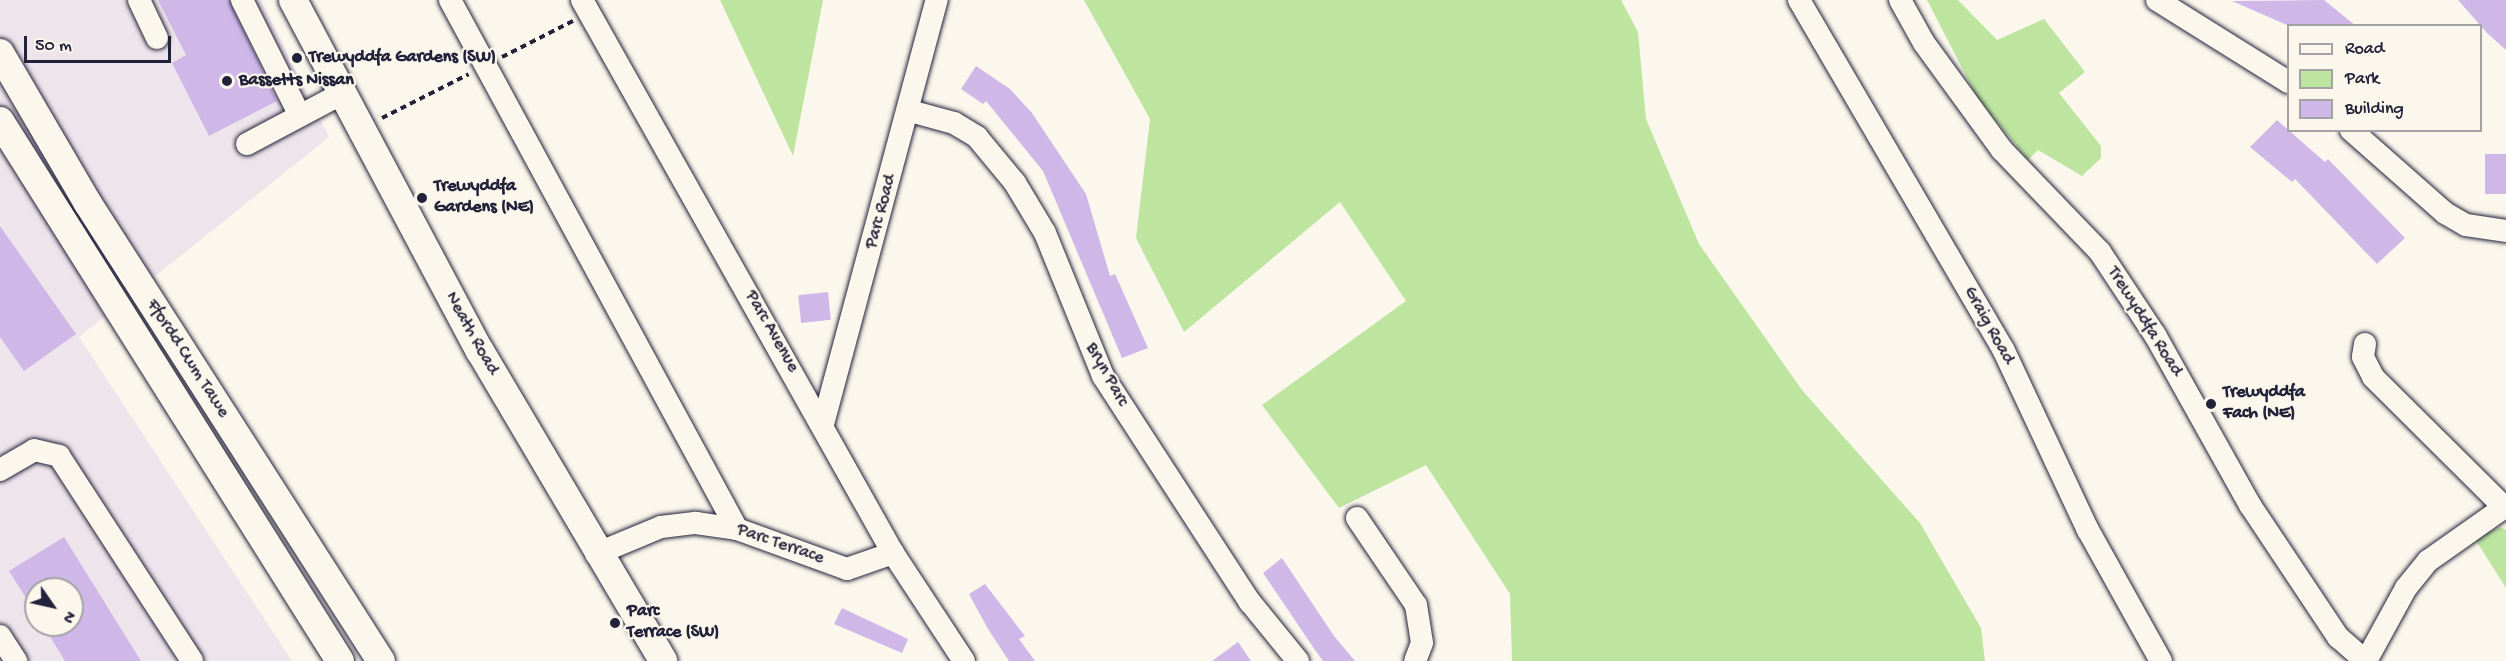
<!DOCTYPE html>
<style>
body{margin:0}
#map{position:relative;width:2506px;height:661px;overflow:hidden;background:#fbf7ec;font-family:"Gochi Hand",sans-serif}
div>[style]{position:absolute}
.built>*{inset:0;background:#eee4eb}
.green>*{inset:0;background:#bee5a0}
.building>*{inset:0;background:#cfb8e8;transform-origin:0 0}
.path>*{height:4px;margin-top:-2px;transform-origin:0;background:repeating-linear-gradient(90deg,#22223b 0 6px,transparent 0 10.5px)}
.roads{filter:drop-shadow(0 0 2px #22223b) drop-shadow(0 0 2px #22223b)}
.minor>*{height:22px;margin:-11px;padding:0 11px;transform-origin:11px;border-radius:11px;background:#fbf7ec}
.major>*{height:28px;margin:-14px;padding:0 14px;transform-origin:14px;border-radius:14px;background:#fbf7ec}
.dots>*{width:16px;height:16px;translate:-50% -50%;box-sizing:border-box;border:3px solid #fbf7ec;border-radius:50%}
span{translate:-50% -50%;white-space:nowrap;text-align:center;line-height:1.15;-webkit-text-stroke:4.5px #fbf7ec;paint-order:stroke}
.poi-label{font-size:18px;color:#22223b;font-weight:700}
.left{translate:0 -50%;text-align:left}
.street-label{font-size:18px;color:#22223b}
.legend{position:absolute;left:2287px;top:24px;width:195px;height:108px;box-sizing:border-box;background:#fbf7ec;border:2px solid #a4a2a5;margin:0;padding:8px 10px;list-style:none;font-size:18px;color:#22223b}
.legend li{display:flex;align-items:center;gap:12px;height:30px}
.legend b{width:30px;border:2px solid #a4a2a5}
.north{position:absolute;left:24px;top:577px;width:60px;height:60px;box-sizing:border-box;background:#fbf7ec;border:2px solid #a4a2a5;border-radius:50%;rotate:124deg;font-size:16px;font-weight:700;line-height:24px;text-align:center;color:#22223b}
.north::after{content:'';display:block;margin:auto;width:21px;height:27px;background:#22223b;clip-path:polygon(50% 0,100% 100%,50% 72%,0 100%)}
.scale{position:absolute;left:24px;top:36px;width:147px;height:27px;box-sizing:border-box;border:3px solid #22223b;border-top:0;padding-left:8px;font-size:18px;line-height:21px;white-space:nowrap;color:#22223b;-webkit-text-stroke:4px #fbf7ec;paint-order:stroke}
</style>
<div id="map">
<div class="built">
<i style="clip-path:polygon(evenodd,0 0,261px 0,329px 137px,79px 337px,292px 661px,0 661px,0 0,36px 589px,72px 589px,72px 625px,36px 625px,36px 589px)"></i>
</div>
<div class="green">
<i style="clip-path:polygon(720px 0,823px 0,793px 156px)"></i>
<i style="clip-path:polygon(1084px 0,1621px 0,1638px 32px,1646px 119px,1699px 244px,1802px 390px,1920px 523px,1981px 628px,1985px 661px,1512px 661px,1510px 594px,1426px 465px,1339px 508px,1262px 405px,1406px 301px,1340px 202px,1184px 332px,1136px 238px,1150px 119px)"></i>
<i style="clip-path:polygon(1927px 0,1958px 0,1997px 40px,2044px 19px,2085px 72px,2059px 93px,2101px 146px,2101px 158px,2082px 176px,2038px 150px,2028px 160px,1977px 97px)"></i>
<i style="clip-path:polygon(2500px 527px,2506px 530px,2506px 588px,2475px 539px)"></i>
</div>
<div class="building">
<i style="clip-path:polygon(158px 0,229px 0,277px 101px,209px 136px,172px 63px,186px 55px)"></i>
<i style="clip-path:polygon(2324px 0,2356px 26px,2289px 26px,2232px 1px)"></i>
<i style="clip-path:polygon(2458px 0,2506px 0,2506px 50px,2487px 33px)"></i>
<i style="clip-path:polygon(976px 66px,1010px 89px,1032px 113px,1086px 194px,1110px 276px,1115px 274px,1148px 348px,1122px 358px,1043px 171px,986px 101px,983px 104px,961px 89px)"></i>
<i style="clip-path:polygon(2277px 120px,2325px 162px,2328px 159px,2405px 238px,2377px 264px,2295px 179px,2292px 182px,2250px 147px)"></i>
<i style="left:2485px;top:154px;width:21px;height:40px"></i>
<i style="clip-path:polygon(0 226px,76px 334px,24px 371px,0 337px)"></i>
<i style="left:828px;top:292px;width:28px;height:30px;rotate:84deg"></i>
<i style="clip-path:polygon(64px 537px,141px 661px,65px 661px,43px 625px,72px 625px,72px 589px,36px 589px,36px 614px,9px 571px)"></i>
<i style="clip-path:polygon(1282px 558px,1334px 636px,1355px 661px,1323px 661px,1315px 650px,1263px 573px)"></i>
<i style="clip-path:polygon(985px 584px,1025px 636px,1019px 639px,1035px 661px,1009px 661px,988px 629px,969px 594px)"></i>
<i style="clip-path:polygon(842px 608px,908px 639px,902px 653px,834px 624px)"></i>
<i style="clip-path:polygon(1238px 642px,1251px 661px,1212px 661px)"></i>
</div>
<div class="path">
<i style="left:502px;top:57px;width:80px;rotate:-26.9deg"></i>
<i style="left:382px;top:118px;width:97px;rotate:-26.8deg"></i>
</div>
<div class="roads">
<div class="minor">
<i style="left:139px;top:0;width:42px;rotate:64.7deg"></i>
<i style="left:242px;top:0;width:127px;rotate:63.4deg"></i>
<i style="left:450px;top:0;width:602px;rotate:61.52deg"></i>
<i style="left:582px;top:0;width:634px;rotate:60.65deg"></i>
<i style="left:893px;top:553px;width:129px;rotate:56.7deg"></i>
<i style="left:1799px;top:0;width:406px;rotate:59.7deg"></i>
<i style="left:2004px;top:351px;width:198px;rotate:64.9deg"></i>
<i style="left:2088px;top:530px;width:150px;rotate:60.9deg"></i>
<i style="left:1900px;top:0;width:49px;rotate:60.8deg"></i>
<i style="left:1924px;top:43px;width:132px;rotate:53.9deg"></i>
<i style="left:2002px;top:150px;width:141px;rotate:46.1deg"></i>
<i style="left:2100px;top:252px;width:100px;rotate:56.5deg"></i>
<i style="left:2155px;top:335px;width:195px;rotate:60.8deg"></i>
<i style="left:2250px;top:505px;width:159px;rotate:56.3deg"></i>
<i style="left:2338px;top:637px;width:37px;rotate:41deg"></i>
<i style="left:2157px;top:0;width:155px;rotate:32deg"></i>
<i style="left:910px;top:111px;width:46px;rotate:15.3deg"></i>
<i style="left:954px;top:123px;width:27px;rotate:31deg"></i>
<i style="left:977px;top:137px;width:60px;rotate:50.4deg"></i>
<i style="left:1015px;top:183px;width:58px;rotate:59deg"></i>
<i style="left:1045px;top:233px;width:154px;rotate:67.9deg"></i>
<i style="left:1103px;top:376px;width:270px;rotate:57deg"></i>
<i style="left:1250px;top:602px;width:76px;rotate:50.9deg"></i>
<i style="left:2351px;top:130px;width:125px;rotate:41.4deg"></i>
<i style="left:2445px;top:213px;width:24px;rotate:30deg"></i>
<i style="left:2466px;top:225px;width:40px;rotate:8.5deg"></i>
<i style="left:247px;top:144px;width:106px;rotate:-28deg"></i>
<i style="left:2365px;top:344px;width:13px;rotate:99deg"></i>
<i style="left:2363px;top:357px;width:22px;rotate:63deg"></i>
<i style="left:2373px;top:377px;width:185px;rotate:44.8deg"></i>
<i style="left:823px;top:424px;width:439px;rotate:-75deg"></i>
<i style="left:0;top:470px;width:39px;rotate:-30deg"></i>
<i style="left:34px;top:450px;width:26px;rotate:13deg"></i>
<i style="left:59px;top:456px;width:244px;rotate:57deg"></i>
<i style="left:1357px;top:518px;width:105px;rotate:55.9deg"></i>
<i style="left:1416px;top:605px;width:38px;rotate:81deg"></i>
<i style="left:1422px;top:643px;width:19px;rotate:111deg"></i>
<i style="left:596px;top:554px;width:70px;rotate:-22.6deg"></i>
<i style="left:661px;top:527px;width:35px;rotate:-7deg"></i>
<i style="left:696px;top:523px;width:41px;rotate:8.3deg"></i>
<i style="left:737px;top:529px;width:117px;rotate:20deg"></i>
<i style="left:847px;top:569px;width:49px;rotate:-19.2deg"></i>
<i style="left:0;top:636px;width:30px;rotate:57deg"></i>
<i style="left:2366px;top:661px;width:83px;rotate:-61.3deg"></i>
<i style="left:2406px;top:588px;width:35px;rotate:-51deg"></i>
<i style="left:2428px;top:561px;width:95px;rotate:-35.2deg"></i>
</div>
<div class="major">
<i style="left:293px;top:0;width:398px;rotate:62deg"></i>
<i style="left:480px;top:351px;width:360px;rotate:59.4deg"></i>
<i style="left:0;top:53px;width:173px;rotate:59.7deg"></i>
<i style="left:87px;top:202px;width:545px;rotate:57.36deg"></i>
<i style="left:0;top:121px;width:638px;rotate:57.8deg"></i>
</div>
</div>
<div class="dots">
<i style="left:297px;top:58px;background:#22223b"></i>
<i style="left:227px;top:81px;background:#22223b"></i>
<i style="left:422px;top:198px;background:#22223b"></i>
<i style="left:2211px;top:404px;background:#22223b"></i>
<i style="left:615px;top:623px;background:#22223b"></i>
</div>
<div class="poi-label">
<span class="left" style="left:309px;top:58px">Trewyddfa Gardens (SW)</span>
<span class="left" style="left:239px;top:81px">Bassetts Nissan</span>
<span class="left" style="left:434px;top:198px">Trewyddfa<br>Gardens (NE)</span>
<span class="left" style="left:2223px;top:404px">Trewyddfa<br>Fach (NE)</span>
<span class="left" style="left:627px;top:623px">Parc<br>Terrace (SW)</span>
</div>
<div class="street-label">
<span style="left:882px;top:212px;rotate:-75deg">Parc Road</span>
<span style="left:2144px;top:322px;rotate:58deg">Trewyddfa Road</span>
<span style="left:1988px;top:326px;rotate:61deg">Graig Road</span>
<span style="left:771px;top:332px;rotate:60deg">Parc Avenue</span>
<span style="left:471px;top:334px;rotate:61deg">Neath Road</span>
<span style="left:187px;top:359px;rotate:57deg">Ffordd Cwm Tawe</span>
<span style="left:1106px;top:375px;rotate:61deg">Bryn Parc</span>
<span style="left:780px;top:545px;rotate:19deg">Parc Terrace</span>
</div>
<ul class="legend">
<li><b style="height:8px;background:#fbf7ec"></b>Road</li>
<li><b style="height:16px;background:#bee5a0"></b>Park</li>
<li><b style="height:16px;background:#cfb8e8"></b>Building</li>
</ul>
<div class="north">N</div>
<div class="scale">50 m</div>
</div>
